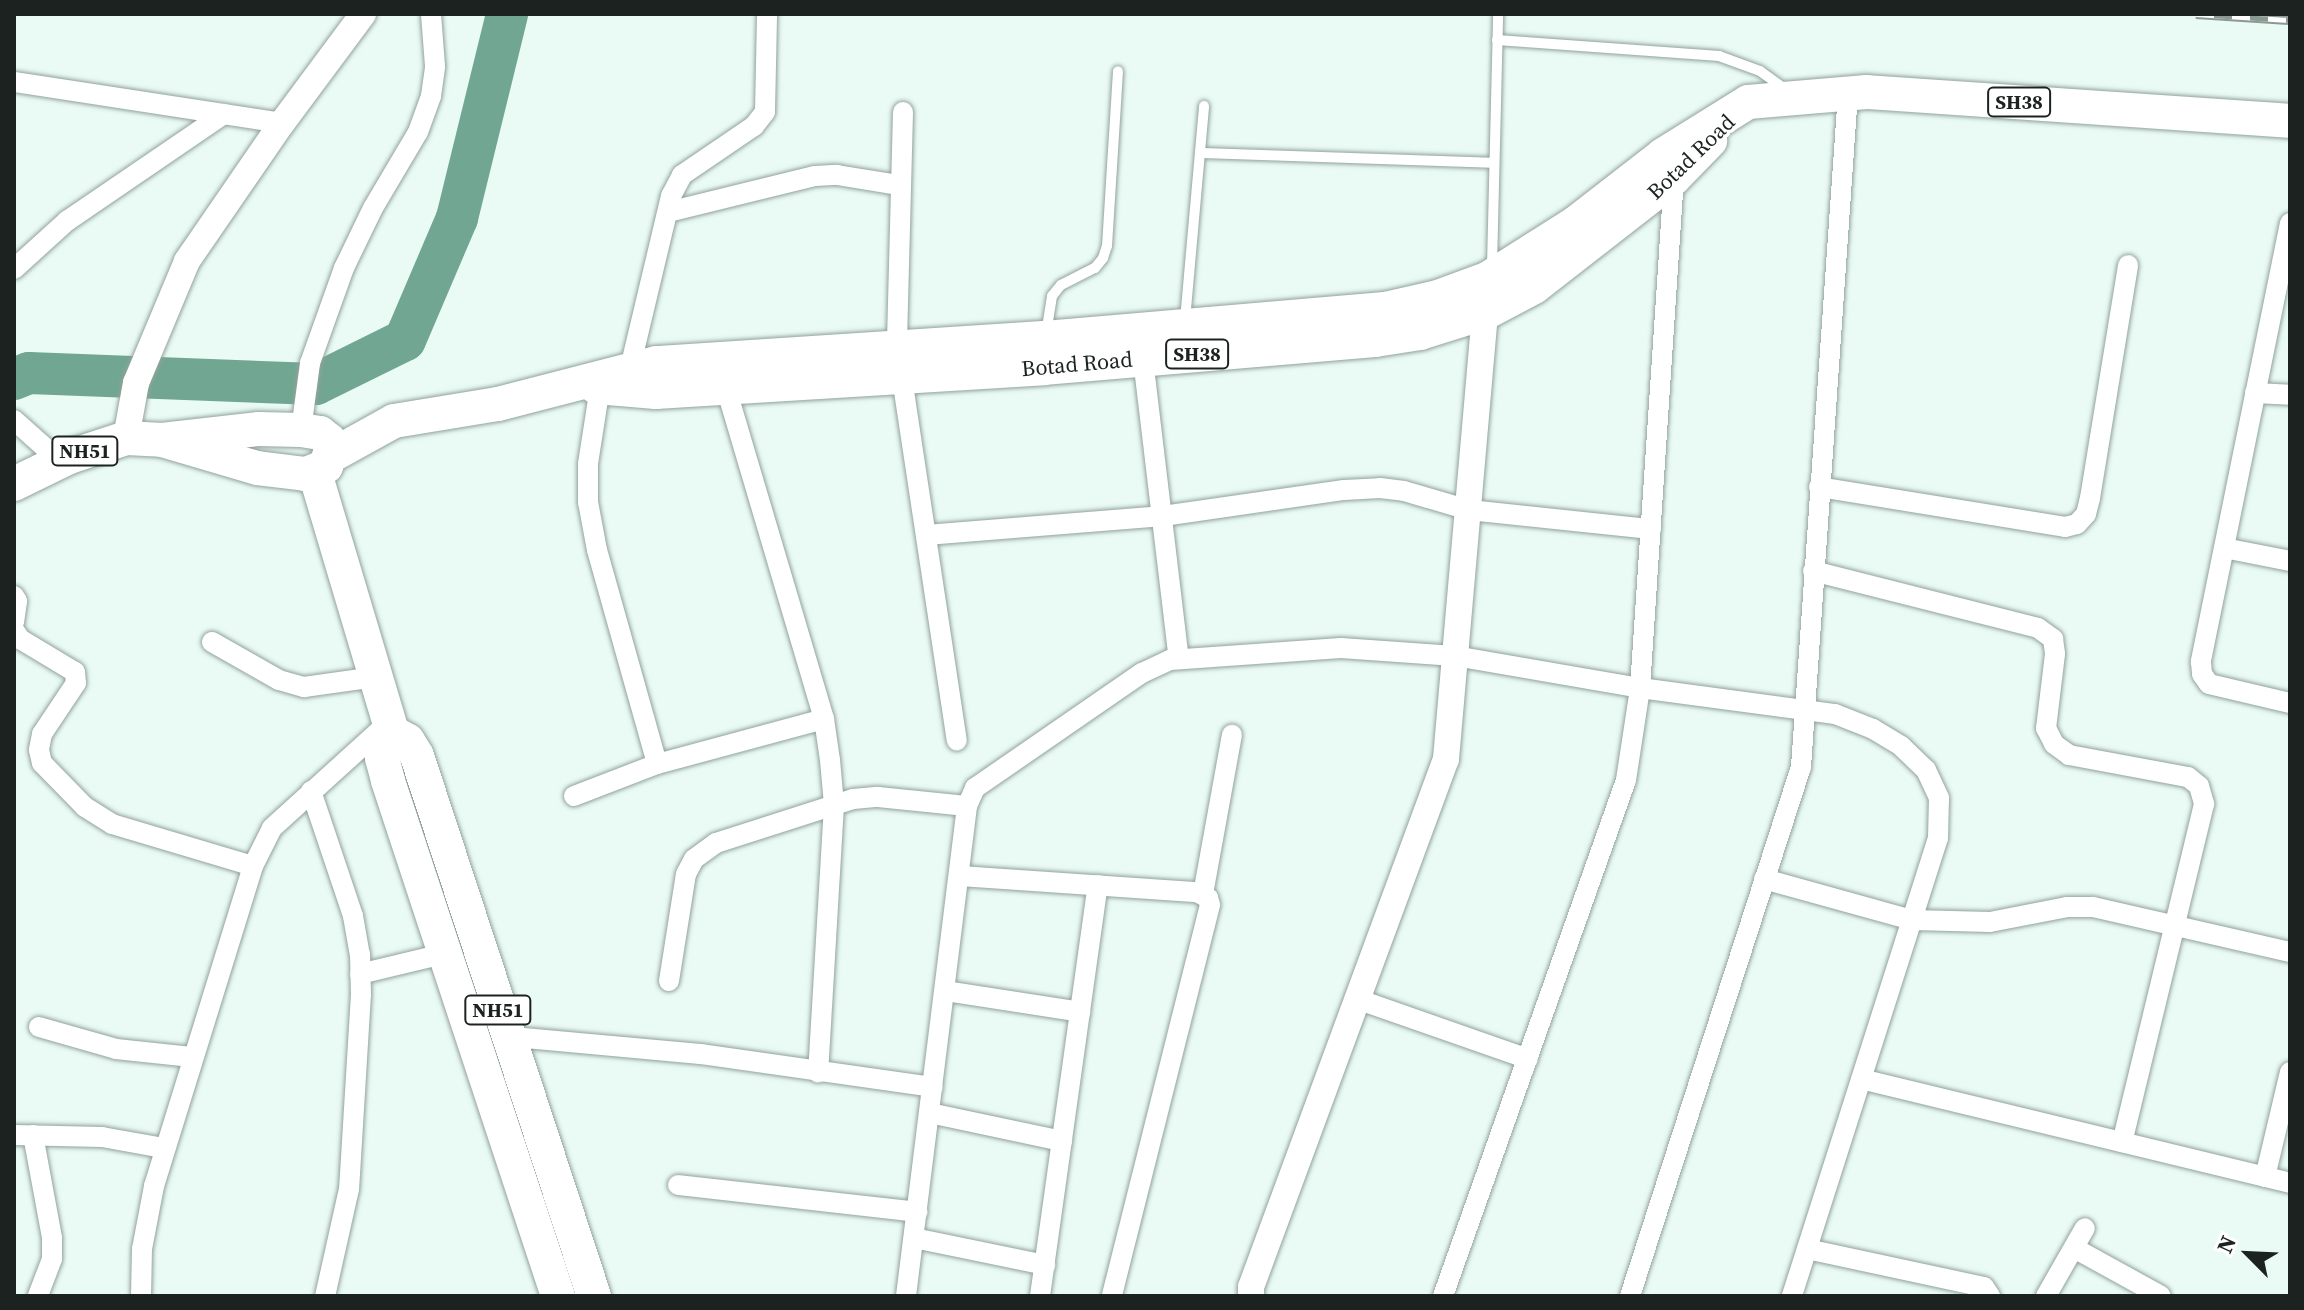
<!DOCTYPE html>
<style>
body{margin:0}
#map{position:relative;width:2304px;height:1310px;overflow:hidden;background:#e9fbf4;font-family:"Source Serif 4",serif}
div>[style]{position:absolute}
.river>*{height:42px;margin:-21px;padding:0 21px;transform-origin:21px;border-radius:21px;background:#71a692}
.roads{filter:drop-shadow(0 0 2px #91a29b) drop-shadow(0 0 2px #91a29b)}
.service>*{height:10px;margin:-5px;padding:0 5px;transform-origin:5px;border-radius:5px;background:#fff}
.minor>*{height:20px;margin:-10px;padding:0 10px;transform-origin:10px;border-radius:10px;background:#fff}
.tertiary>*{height:26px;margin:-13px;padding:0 13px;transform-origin:13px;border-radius:13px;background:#fff}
.primary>*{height:34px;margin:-17px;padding:0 17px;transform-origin:17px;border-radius:17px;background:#fff}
.trunk>*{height:34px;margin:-17px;padding:0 17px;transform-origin:17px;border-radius:17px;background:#fff}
.rail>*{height:9px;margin-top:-4.5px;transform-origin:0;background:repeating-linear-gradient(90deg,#fff 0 18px,#8c9993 0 36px);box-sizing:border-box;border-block:2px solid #8c9993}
span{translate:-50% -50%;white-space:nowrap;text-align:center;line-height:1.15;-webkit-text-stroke:7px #fff;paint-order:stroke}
.shield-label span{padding:2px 6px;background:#fff;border:2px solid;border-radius:6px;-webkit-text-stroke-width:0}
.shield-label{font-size:20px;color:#1b221f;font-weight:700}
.street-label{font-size:22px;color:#1b221f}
.frame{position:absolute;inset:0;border:16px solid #1b221f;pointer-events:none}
.north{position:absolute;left:2208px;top:1214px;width:80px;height:80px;-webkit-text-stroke:6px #fff;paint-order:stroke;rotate:294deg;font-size:22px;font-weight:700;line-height:32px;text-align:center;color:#1b221f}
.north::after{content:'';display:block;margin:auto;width:28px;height:36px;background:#1b221f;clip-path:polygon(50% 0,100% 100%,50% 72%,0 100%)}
</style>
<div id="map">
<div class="river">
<i style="left:14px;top:379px;width:16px;rotate:-22deg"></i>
<i style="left:29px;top:373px;width:287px;rotate:2.2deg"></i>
<i style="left:316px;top:384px;width:99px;rotate:-26.3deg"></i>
<i style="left:405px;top:340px;width:133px;rotate:-66.9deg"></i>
<i style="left:457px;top:218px;width:210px;rotate:-76.2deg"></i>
</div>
<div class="roads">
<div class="service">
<i style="left:1497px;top:40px;width:223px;rotate:4.1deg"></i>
<i style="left:1719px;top:56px;width:44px;rotate:20.1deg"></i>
<i style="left:1760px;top:71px;width:32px;rotate:36deg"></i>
<i style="left:1200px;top:153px;width:294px;rotate:1.9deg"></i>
<i style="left:1492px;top:266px;width:252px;rotate:-88.6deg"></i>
<i style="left:1185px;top:320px;width:215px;rotate:-84.9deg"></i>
<i style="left:1046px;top:334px;width:38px;rotate:-81deg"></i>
<i style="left:1052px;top:296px;width:14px;rotate:-51deg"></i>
<i style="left:1061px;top:285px;width:38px;rotate:-27deg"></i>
<i style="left:1095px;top:268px;width:13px;rotate:-51deg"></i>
<i style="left:1103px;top:258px;width:13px;rotate:-72deg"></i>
<i style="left:1107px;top:246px;width:175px;rotate:-86.4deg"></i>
</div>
<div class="minor">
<i style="left:14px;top:82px;width:271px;rotate:8.7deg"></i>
<i style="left:903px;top:112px;width:233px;rotate:91.5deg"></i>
<i style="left:897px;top:345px;width:400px;rotate:81.4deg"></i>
<i style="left:668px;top:212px;width:151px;rotate:-13.8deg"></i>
<i style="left:815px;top:176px;width:22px;rotate:-3deg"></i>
<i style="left:837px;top:175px;width:63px;rotate:9.2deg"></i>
<i style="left:2290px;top:223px;width:448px;rotate:101.5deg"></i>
<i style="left:2201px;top:662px;width:12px;rotate:85deg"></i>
<i style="left:2202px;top:674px;width:12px;rotate:55deg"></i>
<i style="left:2209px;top:684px;width:83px;rotate:13.2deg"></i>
<i style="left:14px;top:269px;width:72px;rotate:-42.2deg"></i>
<i style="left:67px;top:221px;width:190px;rotate:-34.3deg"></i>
<i style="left:1143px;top:359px;width:302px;rotate:83.2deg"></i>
<i style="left:630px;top:368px;width:177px;rotate:-76.6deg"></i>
<i style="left:671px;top:196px;width:24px;rotate:-62deg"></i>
<i style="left:682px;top:175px;width:87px;rotate:-34.2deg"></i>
<i style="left:754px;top:126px;width:18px;rotate:-52deg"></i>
<i style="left:765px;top:112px;width:98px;rotate:-88.8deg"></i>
<i style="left:600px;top:387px;width:78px;rotate:98.9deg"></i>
<i style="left:588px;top:464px;width:38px;rotate:90deg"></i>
<i style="left:588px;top:502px;width:49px;rotate:79.4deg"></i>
<i style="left:597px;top:550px;width:222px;rotate:74.3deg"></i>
<i style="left:726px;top:388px;width:345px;rotate:73.5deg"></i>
<i style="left:824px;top:719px;width:41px;rotate:81.7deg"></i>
<i style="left:830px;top:760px;width:45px;rotate:84.9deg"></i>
<i style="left:834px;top:805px;width:268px;rotate:93.4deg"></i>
<i style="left:2255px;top:393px;width:35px;rotate:3deg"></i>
<i style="left:14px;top:420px;width:62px;rotate:41.7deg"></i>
<i style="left:301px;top:430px;width:68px;rotate:-82.3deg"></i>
<i style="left:310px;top:363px;width:101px;rotate:-70.3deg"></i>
<i style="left:344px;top:268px;width:67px;rotate:-64.2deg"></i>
<i style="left:373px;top:208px;width:88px;rotate:-59.4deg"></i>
<i style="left:418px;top:132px;width:38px;rotate:-70deg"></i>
<i style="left:431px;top:96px;width:30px;rotate:-82deg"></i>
<i style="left:435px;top:66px;width:52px;rotate:-94.4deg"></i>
<i style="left:1819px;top:487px;width:249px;rotate:9.2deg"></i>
<i style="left:2065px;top:527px;width:12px;rotate:-14deg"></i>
<i style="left:2077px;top:524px;width:13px;rotate:-48deg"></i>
<i style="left:2086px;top:514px;width:16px;rotate:-76deg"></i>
<i style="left:2090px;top:498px;width:236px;rotate:-80.7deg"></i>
<i style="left:926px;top:535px;width:238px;rotate:-4.6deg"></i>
<i style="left:1163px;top:516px;width:183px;rotate:-8.2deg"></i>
<i style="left:1344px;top:490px;width:36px;rotate:-3deg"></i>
<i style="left:1380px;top:488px;width:24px;rotate:7deg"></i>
<i style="left:1404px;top:491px;width:68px;rotate:16.3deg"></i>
<i style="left:1469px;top:510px;width:183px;rotate:6deg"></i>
<i style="left:2224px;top:548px;width:67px;rotate:11.1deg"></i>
<i style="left:1813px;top:571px;width:232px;rotate:14.2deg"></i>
<i style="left:2038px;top:628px;width:19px;rotate:36deg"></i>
<i style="left:2053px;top:639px;width:15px;rotate:82deg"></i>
<i style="left:2055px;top:654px;width:75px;rotate:96.9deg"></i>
<i style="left:2046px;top:728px;width:18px;rotate:63deg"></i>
<i style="left:2054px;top:744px;width:19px;rotate:36deg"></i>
<i style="left:2069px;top:755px;width:121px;rotate:10.5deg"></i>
<i style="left:2188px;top:777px;width:14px;rotate:39deg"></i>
<i style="left:2199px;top:786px;width:19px;rotate:74deg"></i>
<i style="left:2204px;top:804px;width:348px;rotate:103.6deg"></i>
<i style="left:14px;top:596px;width:6px;rotate:59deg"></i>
<i style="left:17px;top:601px;width:21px;rotate:98deg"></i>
<i style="left:14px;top:630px;width:11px;rotate:56deg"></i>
<i style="left:20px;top:639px;width:64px;rotate:31deg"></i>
<i style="left:75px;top:672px;width:11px;rotate:85deg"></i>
<i style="left:76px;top:683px;width:61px;rotate:123.7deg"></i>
<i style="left:42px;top:734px;width:16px;rotate:101deg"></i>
<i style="left:39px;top:750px;width:13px;rotate:77deg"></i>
<i style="left:42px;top:763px;width:62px;rotate:45.7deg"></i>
<i style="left:85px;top:807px;width:32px;rotate:32deg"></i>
<i style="left:112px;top:824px;width:147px;rotate:16.6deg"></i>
<i style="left:212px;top:642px;width:77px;rotate:29.6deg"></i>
<i style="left:279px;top:680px;width:26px;rotate:16deg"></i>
<i style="left:304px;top:687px;width:72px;rotate:-8deg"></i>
<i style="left:311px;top:791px;width:132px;rotate:71.4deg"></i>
<i style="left:353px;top:916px;width:39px;rotate:80deg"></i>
<i style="left:360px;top:954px;width:40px;rotate:88.6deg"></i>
<i style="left:361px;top:994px;width:195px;rotate:93.5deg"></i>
<i style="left:349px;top:1189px;width:110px;rotate:102.6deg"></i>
<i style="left:574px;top:796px;width:89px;rotate:-21.1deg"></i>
<i style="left:657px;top:764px;width:173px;rotate:-15.1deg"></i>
<i style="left:960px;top:876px;width:238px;rotate:3.9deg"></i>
<i style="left:1197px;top:892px;width:13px;rotate:29deg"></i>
<i style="left:1208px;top:898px;width:7px;rotate:74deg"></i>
<i style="left:1210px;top:905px;width:403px;rotate:104.1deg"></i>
<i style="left:1764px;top:879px;width:154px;rotate:15.5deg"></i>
<i style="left:1912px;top:920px;width:78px;rotate:1.5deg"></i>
<i style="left:1990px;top:922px;width:78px;rotate:-11deg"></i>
<i style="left:2067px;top:907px;width:26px"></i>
<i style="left:2093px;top:907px;width:202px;rotate:12.9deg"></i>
<i style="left:1203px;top:894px;width:162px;rotate:-79.7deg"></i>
<i style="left:360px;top:974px;width:85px;rotate:-13.5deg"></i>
<i style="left:669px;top:981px;width:108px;rotate:-81deg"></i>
<i style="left:686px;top:874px;width:17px;rotate:-62deg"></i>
<i style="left:694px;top:859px;width:27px;rotate:-36deg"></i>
<i style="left:716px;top:843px;width:144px;rotate:-17.8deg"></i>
<i style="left:853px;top:799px;width:25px;rotate:-5deg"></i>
<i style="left:878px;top:797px;width:89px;rotate:5.8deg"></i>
<i style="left:945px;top:991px;width:137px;rotate:8.8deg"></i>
<i style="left:1357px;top:999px;width:181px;rotate:19.3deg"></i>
<i style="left:39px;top:1027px;width:80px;rotate:15.9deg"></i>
<i style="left:116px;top:1049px;width:76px;rotate:6deg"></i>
<i style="left:503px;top:1036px;width:199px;rotate:5.2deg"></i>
<i style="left:701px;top:1054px;width:234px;rotate:8.1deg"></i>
<i style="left:1861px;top:1079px;width:441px;rotate:13.6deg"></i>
<i style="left:930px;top:1113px;width:135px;rotate:12deg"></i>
<i style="left:14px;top:1135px;width:88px;rotate:1.3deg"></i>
<i style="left:102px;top:1137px;width:63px;rotate:10.1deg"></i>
<i style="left:33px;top:1135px;width:105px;rotate:79.5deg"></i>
<i style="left:52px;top:1238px;width:21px;rotate:90deg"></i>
<i style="left:52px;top:1259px;width:40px;rotate:111deg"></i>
<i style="left:2265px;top:1177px;width:108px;rotate:-76.6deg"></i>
<i style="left:678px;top:1185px;width:241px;rotate:6.4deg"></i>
<i style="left:914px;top:1238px;width:134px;rotate:11.6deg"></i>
<i style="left:2074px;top:1248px;width:99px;rotate:28.9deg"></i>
<i style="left:1807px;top:1249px;width:181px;rotate:12.1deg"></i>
<i style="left:1984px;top:1287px;width:11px;rotate:56deg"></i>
<i style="left:141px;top:1296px;width:47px;rotate:-88.8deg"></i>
<i style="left:142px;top:1249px;width:64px;rotate:-79.2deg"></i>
<i style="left:154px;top:1186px;width:335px;rotate:-72.8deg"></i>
<i style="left:253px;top:866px;width:42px;rotate:-63.4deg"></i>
<i style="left:272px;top:828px;width:158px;rotate:-42.2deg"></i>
<i style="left:906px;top:1296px;width:494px;rotate:-82.9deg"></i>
<i style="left:967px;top:806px;width:20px;rotate:-66deg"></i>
<i style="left:975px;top:788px;width:203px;rotate:-34.6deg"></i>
<i style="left:1142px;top:673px;width:31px;rotate:-25deg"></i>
<i style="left:1170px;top:660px;width:171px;rotate:-4deg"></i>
<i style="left:1341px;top:648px;width:114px;rotate:4deg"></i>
<i style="left:1455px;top:656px;width:188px;rotate:9.8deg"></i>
<i style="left:1640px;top:688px;width:197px;rotate:7.6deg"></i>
<i style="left:1835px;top:714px;width:41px;rotate:21.5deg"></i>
<i style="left:1873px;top:729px;width:33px;rotate:31deg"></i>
<i style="left:1901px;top:746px;width:35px;rotate:44deg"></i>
<i style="left:1926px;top:770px;width:31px;rotate:65deg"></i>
<i style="left:1939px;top:798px;width:40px;rotate:91.4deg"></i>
<i style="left:1938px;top:838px;width:481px;rotate:107.7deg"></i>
<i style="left:1040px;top:1296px;width:415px;rotate:-82deg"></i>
<i style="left:1443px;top:1296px;width:547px;rotate:-70.47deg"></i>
<i style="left:1626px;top:780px;width:93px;rotate:-81.3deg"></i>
<i style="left:1640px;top:688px;width:511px;rotate:-86.19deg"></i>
<i style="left:1630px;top:1296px;width:556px;rotate:-72.09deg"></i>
<i style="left:1801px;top:767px;width:675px;rotate:-86.01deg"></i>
<i style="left:2046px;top:1296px;width:78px;rotate:-60.2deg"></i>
</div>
<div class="tertiary">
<i style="left:126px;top:438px;width:56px;rotate:-79.7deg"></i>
<i style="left:136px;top:383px;width:132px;rotate:-67.3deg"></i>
<i style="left:187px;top:261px;width:168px;rotate:-55.5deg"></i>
<i style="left:282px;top:123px;width:136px;rotate:-53.4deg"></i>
<i style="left:1251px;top:1296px;width:9px;rotate:-90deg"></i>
<i style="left:1251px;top:1287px;width:563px;rotate:-69.73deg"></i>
<i style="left:1446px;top:759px;width:466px;rotate:-85deg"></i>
</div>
<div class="primary">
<i style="left:596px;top:387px;width:60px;rotate:4.8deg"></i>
<i style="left:656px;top:392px;width:388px;rotate:-3.5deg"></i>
<i style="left:1043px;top:368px;width:333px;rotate:-4.8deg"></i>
<i style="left:1375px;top:340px;width:46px;rotate:-8.8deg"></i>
<i style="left:1420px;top:333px;width:70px;rotate:-17.4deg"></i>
<i style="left:1487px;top:312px;width:53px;rotate:-28deg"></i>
<i style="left:1534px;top:287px;width:177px;rotate:-37.9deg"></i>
<i style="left:1674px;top:178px;width:52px;rotate:-45.8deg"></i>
<i style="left:329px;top:457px;width:74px;rotate:-29deg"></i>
<i style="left:394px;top:421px;width:105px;rotate:-9.3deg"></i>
<i style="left:498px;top:404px;width:164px;rotate:-14.5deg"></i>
<i style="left:657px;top:363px;width:389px;rotate:-3.7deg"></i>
<i style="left:1045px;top:338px;width:341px;rotate:-4.9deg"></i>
<i style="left:1385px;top:309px;width:54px;rotate:-12.8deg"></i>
<i style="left:1438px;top:297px;width:52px;rotate:-20.2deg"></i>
<i style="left:1487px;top:279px;width:107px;rotate:-32.3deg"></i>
<i style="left:1577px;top:222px;width:109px;rotate:-37.9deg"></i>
<i style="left:1663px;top:155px;width:100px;rotate:-31.9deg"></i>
<i style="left:1748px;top:102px;width:119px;rotate:-4.8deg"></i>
<i style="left:1867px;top:92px;width:424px;rotate:3.9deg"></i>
</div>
<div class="trunk">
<i style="left:315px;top:473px;width:270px;rotate:73.4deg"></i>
<i style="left:392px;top:732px;width:18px;rotate:29deg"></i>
<i style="left:408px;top:741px;width:17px;rotate:59deg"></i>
<i style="left:417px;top:756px;width:568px;rotate:71.85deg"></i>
<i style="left:14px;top:484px;width:61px;rotate:-26.1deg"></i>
<i style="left:69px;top:457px;width:60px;rotate:-18.4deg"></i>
<i style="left:126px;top:438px;width:36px;rotate:3deg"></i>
<i style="left:162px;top:440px;width:98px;rotate:-6.5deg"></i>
<i style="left:259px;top:429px;width:42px;rotate:1.4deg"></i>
<i style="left:301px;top:430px;width:19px;rotate:9deg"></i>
<i style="left:320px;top:433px;width:11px;rotate:38deg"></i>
<i style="left:329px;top:440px;width:9px;rotate:77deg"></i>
<i style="left:331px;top:449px;width:18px;rotate:106deg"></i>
<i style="left:326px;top:466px;width:22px;rotate:158deg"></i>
<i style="left:306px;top:474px;width:49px;rotate:-173deg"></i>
<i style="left:257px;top:468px;width:99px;rotate:-163.6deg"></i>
<i style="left:392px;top:732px;width:28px;rotate:111deg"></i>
<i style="left:382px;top:758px;width:24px;rotate:75deg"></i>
<i style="left:388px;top:781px;width:542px;rotate:71.73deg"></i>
</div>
</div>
<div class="rail">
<i style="left:2196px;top:14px;width:94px;rotate:3.7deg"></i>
</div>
<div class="shield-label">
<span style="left:2019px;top:102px">SH38</span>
<span style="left:1197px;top:354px">SH38</span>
<span style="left:85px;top:451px">NH51</span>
<span style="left:498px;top:1010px">NH51</span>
</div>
<div class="street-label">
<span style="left:1691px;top:157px;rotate:-44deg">Botad Road</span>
<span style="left:1077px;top:364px;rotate:-5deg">Botad Road</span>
</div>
<div class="frame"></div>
<div class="north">N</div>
</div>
